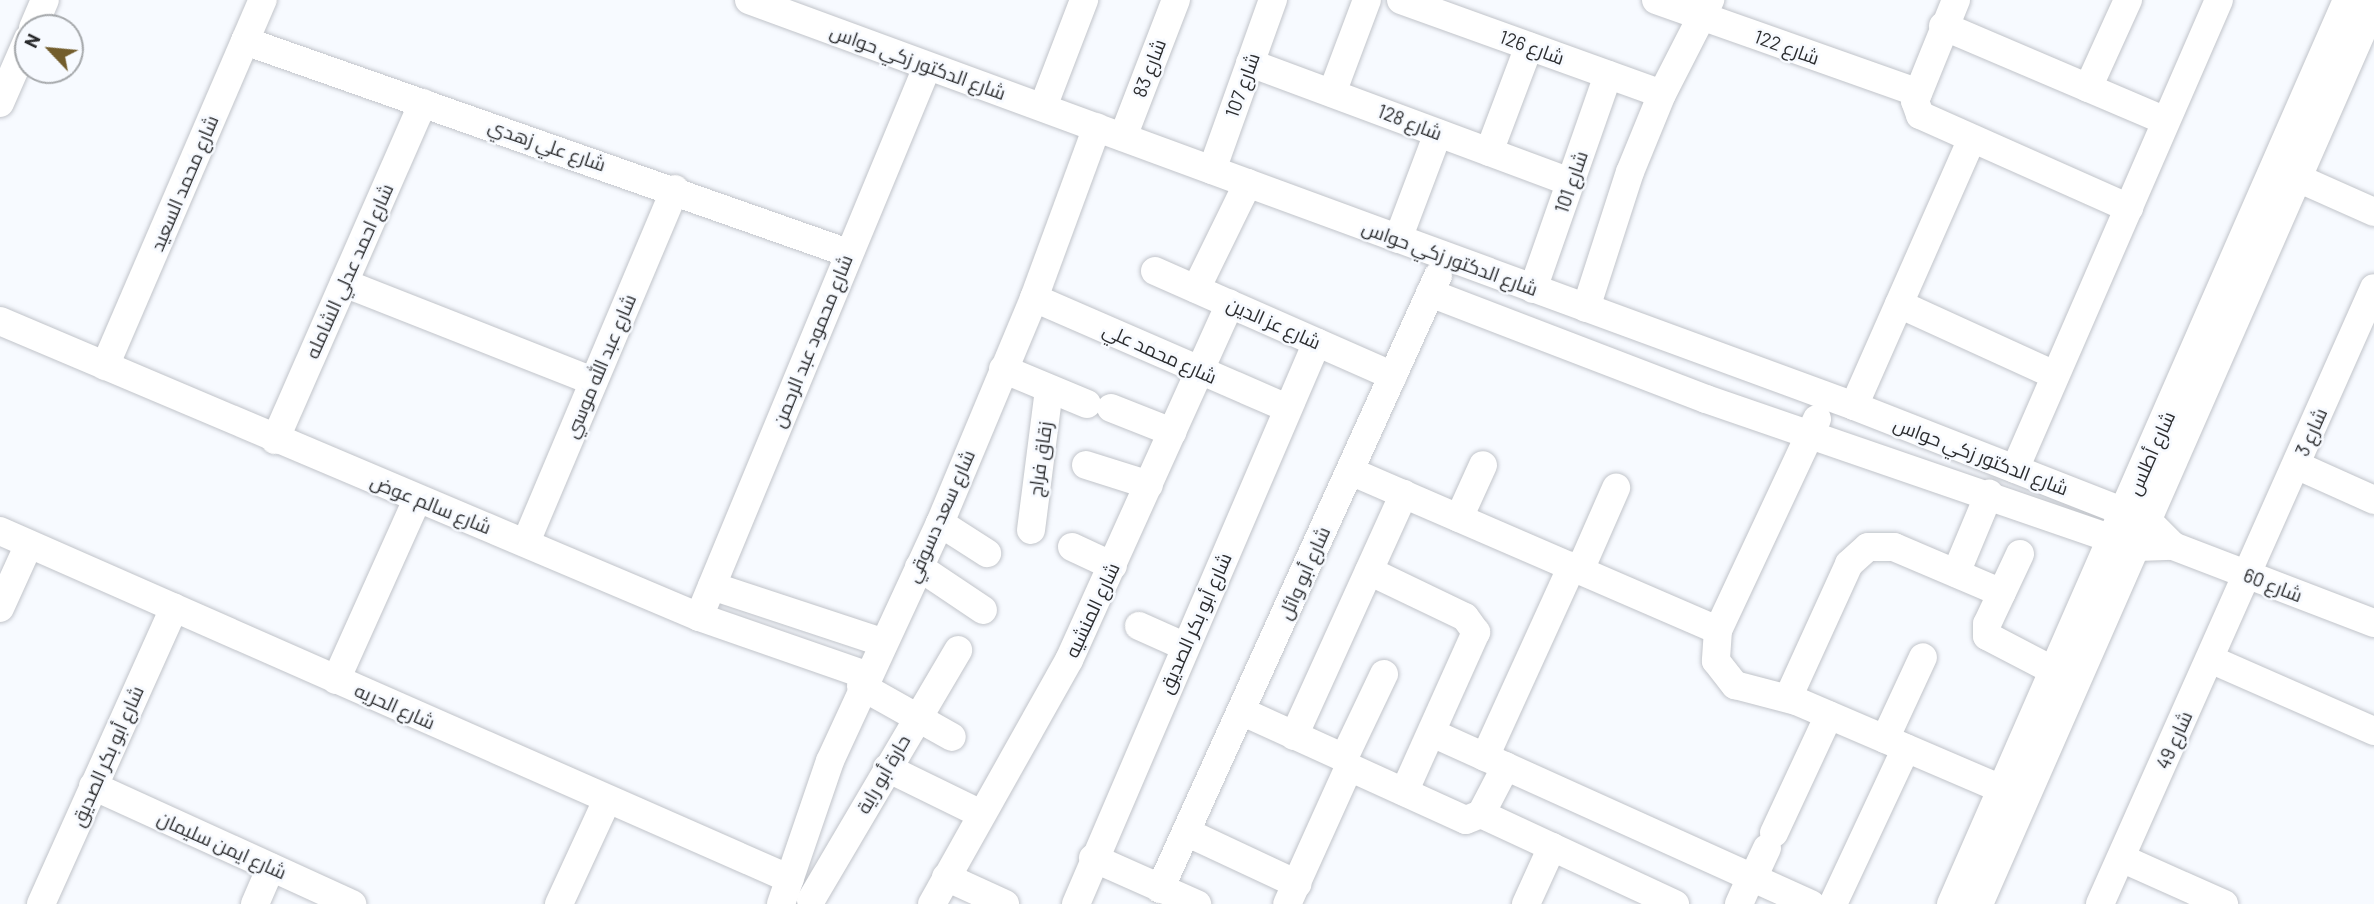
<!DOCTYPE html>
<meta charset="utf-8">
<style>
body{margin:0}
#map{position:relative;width:2374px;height:904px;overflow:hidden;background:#f7faff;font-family:Barlow,Cairo,sans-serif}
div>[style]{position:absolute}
.roads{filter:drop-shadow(0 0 2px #c1c4ca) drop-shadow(0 0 2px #c1c4ca)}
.minor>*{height:28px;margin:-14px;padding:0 14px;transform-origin:14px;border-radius:14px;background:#fff}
span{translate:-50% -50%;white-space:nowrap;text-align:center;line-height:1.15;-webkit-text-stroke:5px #f7faff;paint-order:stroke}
.street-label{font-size:19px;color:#2b2c2e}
.north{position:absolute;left:14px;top:14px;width:70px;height:70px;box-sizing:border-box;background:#f7faff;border:2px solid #a5a8ab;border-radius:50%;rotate:296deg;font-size:19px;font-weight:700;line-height:28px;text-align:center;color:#2b2c2e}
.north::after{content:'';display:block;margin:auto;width:24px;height:32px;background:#735d2c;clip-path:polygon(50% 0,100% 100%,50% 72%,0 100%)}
</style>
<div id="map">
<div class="roads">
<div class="minor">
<i style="left:749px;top:0;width:1177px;rotate:20.17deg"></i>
<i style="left:1854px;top:406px;width:316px;rotate:21.4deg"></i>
<i style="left:2148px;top:521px;width:35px;rotate:45deg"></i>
<i style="left:1401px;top:0;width:277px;rotate:19.8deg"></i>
<i style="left:1656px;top:0;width:278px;rotate:19.5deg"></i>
<i style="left:1956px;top:0;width:109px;rotate:112.1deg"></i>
<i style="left:1915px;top:101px;width:15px;rotate:70deg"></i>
<i style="left:1920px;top:115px;width:229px;rotate:24deg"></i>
<i style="left:1943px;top:26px;width:242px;rotate:23.1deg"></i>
<i style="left:33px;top:28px;width:30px;rotate:-67deg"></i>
<i style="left:245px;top:41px;width:639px;rotate:19.37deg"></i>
<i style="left:1250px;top:63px;width:341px;rotate:20.4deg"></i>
<i style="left:2088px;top:88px;width:97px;rotate:-65.6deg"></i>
<i style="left:1332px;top:93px;width:99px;rotate:-69.4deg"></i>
<i style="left:0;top:103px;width:70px;rotate:-66.4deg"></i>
<i style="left:1043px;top:107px;width:115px;rotate:-69deg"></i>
<i style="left:1123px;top:137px;width:147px;rotate:-68.9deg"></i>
<i style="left:1489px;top:152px;width:113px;rotate:-69.3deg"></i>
<i style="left:1212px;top:170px;width:181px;rotate:-70.3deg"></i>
<i style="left:2284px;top:172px;width:98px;rotate:24deg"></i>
<i style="left:1398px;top:239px;width:113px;rotate:-69.3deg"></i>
<i style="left:1155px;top:271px;width:260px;rotate:23.8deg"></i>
<i style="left:344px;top:283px;width:268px;rotate:21.5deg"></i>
<i style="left:1196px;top:289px;width:118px;rotate:-63.9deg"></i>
<i style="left:1533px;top:289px;width:227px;rotate:-70.7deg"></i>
<i style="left:1430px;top:293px;width:296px;rotate:21deg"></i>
<i style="left:1706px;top:399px;width:456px;rotate:19deg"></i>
<i style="left:2137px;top:547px;width:36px;rotate:-2deg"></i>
<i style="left:2173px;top:546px;width:215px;rotate:21deg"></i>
<i style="left:1034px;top:298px;width:274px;rotate:23.5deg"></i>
<i style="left:1899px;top:304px;width:171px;rotate:24.5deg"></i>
<i style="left:1586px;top:308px;width:143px;rotate:-72.1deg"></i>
<i style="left:1630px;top:172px;width:84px;rotate:-67.7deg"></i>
<i style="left:1662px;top:94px;width:106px;rotate:-62.9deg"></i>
<i style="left:0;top:321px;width:759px;rotate:22.95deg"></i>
<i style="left:699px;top:617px;width:177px;rotate:19.2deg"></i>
<i style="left:105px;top:366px;width:399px;rotate:-66.7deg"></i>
<i style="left:1003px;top:369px;width:91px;rotate:22.6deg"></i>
<i style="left:1854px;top:406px;width:292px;rotate:-66.2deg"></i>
<i style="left:1111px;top:408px;width:66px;rotate:21.5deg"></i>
<i style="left:1817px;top:419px;width:233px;rotate:115.1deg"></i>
<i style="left:1718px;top:630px;width:31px;rotate:94deg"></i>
<i style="left:1716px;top:661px;width:31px;rotate:52deg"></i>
<i style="left:1735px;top:685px;width:63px;rotate:14.7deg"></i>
<i style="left:1796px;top:701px;width:241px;rotate:23.2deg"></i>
<i style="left:275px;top:440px;width:368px;rotate:-66.3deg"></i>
<i style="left:1086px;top:465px;width:66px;rotate:17.6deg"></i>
<i style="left:2296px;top:465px;width:85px;rotate:24.2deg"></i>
<i style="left:2015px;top:469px;width:511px;rotate:-66.49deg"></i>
<i style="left:1350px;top:471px;width:401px;rotate:23.4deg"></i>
<i style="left:1459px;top:518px;width:58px;rotate:-65.6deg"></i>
<i style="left:940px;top:523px;width:56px;rotate:32.6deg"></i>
<i style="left:1031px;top:530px;width:142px;rotate:-82.7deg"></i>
<i style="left:0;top:531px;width:863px;rotate:23.77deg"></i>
<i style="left:526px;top:542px;width:383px;rotate:-67.1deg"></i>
<i style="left:1072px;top:547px;width:45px;rotate:24.9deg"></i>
<i style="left:2020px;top:554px;width:77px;rotate:115.2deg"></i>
<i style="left:1987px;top:624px;width:12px;rotate:90deg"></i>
<i style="left:1987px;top:636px;width:76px;rotate:27.6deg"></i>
<i style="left:919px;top:567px;width:77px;rotate:33.9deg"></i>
<i style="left:1580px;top:570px;width:90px;rotate:-66.3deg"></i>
<i style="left:1369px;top:571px;width:106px;rotate:25.6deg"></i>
<i style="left:1465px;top:617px;width:19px;rotate:54deg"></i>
<i style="left:1476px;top:632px;width:175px;rotate:114.2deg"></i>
<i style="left:1956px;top:573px;width:86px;rotate:-67.3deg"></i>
<i style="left:712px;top:586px;width:178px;rotate:18.3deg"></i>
<i style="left:0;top:608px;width:70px;rotate:-65.6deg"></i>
<i style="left:699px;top:617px;width:595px;rotate:-67.48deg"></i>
<i style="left:1139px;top:626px;width:51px;rotate:24.1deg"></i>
<i style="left:2210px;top:659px;width:179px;rotate:23.7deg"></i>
<i style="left:336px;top:680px;width:197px;rotate:-65.8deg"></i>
<i style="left:861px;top:686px;width:104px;rotate:29.3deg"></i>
<i style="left:1788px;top:698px;width:147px;rotate:-65.5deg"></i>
<i style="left:1849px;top:564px;width:25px;rotate:-42deg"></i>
<i style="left:1868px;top:547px;width:26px"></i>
<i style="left:1894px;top:547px;width:117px;rotate:23.1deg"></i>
<i style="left:1241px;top:711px;width:113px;rotate:24.5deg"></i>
<i style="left:1344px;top:758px;width:10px;rotate:61deg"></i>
<i style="left:1349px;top:767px;width:150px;rotate:114.3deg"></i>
<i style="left:1432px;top:733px;width:416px;rotate:24.3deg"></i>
<i style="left:1294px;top:736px;width:266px;rotate:-65.6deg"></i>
<i style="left:1885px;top:739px;width:90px;rotate:-65.1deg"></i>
<i style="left:1485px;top:757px;width:210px;rotate:-65.5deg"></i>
<i style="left:1344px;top:758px;width:93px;rotate:-64.5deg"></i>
<i style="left:1349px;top:767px;width:128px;rotate:24.4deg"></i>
<i style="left:1466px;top:820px;width:16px;rotate:-22deg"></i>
<i style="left:1481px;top:814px;width:54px;rotate:-62.5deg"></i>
<i style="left:887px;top:768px;width:105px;rotate:26.1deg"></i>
<i style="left:93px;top:786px;width:285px;rotate:24.5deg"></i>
<i style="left:1481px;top:814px;width:214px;rotate:24.9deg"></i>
<i style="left:1186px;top:832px;width:123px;rotate:25.1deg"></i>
<i style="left:1774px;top:833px;width:130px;rotate:-65deg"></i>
<i style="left:1093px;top:858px;width:114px;rotate:23.9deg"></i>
<i style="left:2121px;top:858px;width:113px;rotate:24.1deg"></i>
<i style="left:946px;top:877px;width:65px;rotate:24.6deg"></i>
<i style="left:1753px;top:878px;width:33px;rotate:-65deg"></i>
<i style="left:1160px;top:889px;width:673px;rotate:-65.61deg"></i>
<i style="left:811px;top:900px;width:290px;rotate:-59.5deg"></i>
<i style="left:41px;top:904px;width:325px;rotate:-65.8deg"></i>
<i style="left:255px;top:904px;width:40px;rotate:-66.6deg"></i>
<i style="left:559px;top:904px;width:115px;rotate:-65.2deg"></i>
<i style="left:781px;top:904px;width:151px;rotate:-71.1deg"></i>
<i style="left:830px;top:761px;width:262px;rotate:-65.2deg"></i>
<i style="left:940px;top:523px;width:244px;rotate:-67.3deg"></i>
<i style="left:1034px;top:298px;width:182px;rotate:-69.8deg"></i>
<i style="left:932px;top:904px;width:280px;rotate:-60.7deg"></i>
<i style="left:1069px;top:660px;width:391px;rotate:-65.7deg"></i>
<i style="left:1076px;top:904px;width:611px;rotate:-66.79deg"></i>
<i style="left:1526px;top:904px;width:63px;rotate:-65.5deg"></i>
<i style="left:1739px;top:904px;width:30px;rotate:-66deg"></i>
<i style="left:1833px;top:904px;width:172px;rotate:-64.9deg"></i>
<i style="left:1951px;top:904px;width:987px;rotate:-66.34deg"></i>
<i style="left:1979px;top:904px;width:983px;rotate:-66.3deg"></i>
<i style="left:2100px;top:904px;width:674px;rotate:-66.02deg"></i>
</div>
</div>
<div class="street-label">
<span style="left:1532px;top:47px;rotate:20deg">شارع 126</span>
<span style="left:1787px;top:47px;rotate:20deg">شارع 122</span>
<span style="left:918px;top:62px;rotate:20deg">شارع الدكتور زكي حواس</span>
<span style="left:1149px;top:68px;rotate:-69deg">شارع 83</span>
<span style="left:1242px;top:85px;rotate:-70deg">شارع 107</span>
<span style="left:1410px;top:122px;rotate:21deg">شارع 128</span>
<span style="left:547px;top:145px;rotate:19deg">شارع علي زهدي</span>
<span style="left:1571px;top:182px;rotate:-71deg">شارع 101</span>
<span style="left:184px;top:183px;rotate:-67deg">شارع محمد السعيد</span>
<span style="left:1450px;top:258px;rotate:20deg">شارع الدكتور زكي حواس</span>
<span style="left:349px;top:271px;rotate:-66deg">شارع احمد عدلي الشامله</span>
<span style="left:1274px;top:323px;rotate:24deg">شارع عز الدين</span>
<span style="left:812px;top:341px;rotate:-68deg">شارع محمود عبد الرحمن</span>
<span style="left:1160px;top:353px;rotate:24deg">شارع محمد علي</span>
<span style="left:600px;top:366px;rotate:-67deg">شارع عبد الله موسي</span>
<span style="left:2311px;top:432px;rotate:-66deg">شارع 3</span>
<span style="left:2151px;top:453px;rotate:-66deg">شارع أطلس</span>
<span style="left:1981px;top:456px;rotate:21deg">شارع الدكتور زكي حواس</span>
<span style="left:1040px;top:459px;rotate:-82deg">زقاق فراج</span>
<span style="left:431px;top:504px;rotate:22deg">شارع سالم عوض</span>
<span style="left:940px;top:516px;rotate:-66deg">شارع سعد دسوقي</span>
<span style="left:1304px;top:573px;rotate:-66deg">شارع أبو وائل</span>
<span style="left:2273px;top:585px;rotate:21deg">شارع 60</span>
<span style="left:1092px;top:610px;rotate:-65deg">شارع المنشيه</span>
<span style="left:1195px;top:623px;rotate:-66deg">شارع أبو بكر الصديق</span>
<span style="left:395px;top:706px;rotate:24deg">شارع الحريه</span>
<span style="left:2174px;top:740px;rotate:-66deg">شارع 49</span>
<span style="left:107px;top:756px;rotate:-66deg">شارع أبو بكر الصديق</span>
<span style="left:883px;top:774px;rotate:-60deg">حارة أبو راية</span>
<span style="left:222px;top:845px;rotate:24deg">شارع ايمن سليمان</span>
</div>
<div class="north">N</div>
</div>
